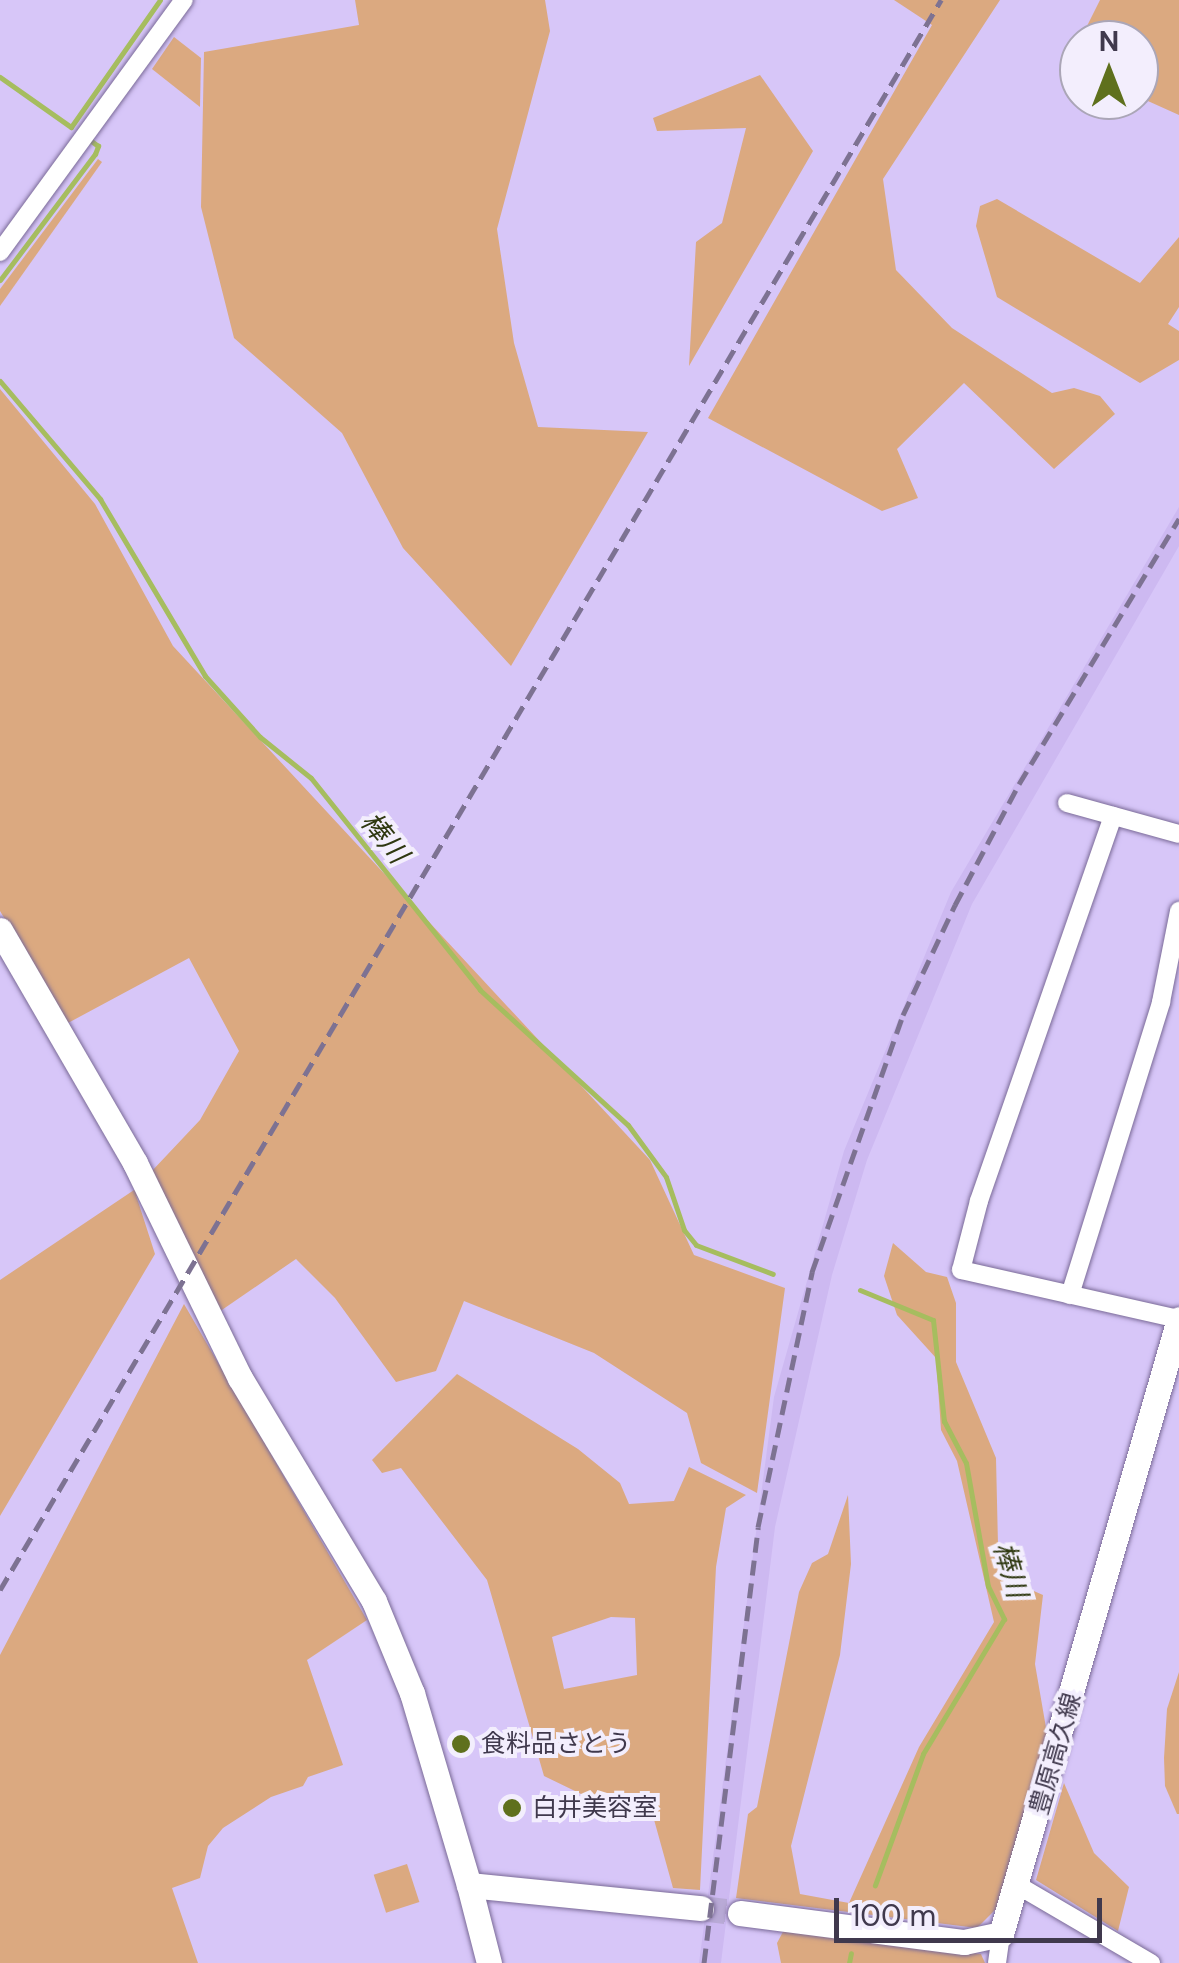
<!DOCTYPE html>
<meta charset="utf-8">
<style>
body{margin:0}
#map{position:relative;width:1179px;height:1963px;overflow:hidden;background:#d7c6f8;font-family:"DM Sans","Noto Sans JP",sans-serif}
div>[style]{position:absolute}
.built>*{inset:0;background:#cdb9f1}
.green>*{inset:0;background:#dba980;transform-origin:0 0}
.stream>*{height:5px;margin:-2.5px;padding:0 2.5px;transform-origin:2.5px;border-radius:2.5px;background:#a6bd5f}
.secondary-tunnel>*{height:25px;margin-top:-12.5px;transform-origin:0;background:repeating-linear-gradient(90deg,#b9aad6 0 25px,transparent 0 37px)}
.roads{filter:drop-shadow(0 0 2px #7a6a97) drop-shadow(0 0 2px #7a6a97)}
.street>*{height:18px;margin:-9px;padding:0 9px;transform-origin:9px;border-radius:9px;background:#fff}
.secondary>*{height:25px;margin:-12.5px;padding:0 12.5px;transform-origin:12.5px;border-radius:12.5px;background:#fff}
.rail>*{height:5px;margin-top:-2.5px;transform-origin:0;background:repeating-linear-gradient(90deg,#7d7292 0 15px,transparent 0 23px)}
.dots>*{width:28px;height:28px;translate:-50% -50%;box-sizing:border-box;border:5px solid #f3eefd;border-radius:50%}
span{translate:-50% -50%;white-space:nowrap;text-align:center;line-height:1.15;-webkit-text-stroke:8px #f3eefd;paint-order:stroke}
.poi-label{font-size:25px;color:#40394d}
.left{translate:0 -50%;text-align:left}
.street-label{font-size:25px;color:#40394d}
.water-label{font-size:28px;color:#2f3811;font-style:italic}
.north{position:absolute;left:1059px;top:20px;width:100px;height:100px;box-sizing:border-box;background:#f3eefd;border:2px solid #aba6b7;border-radius:50%;rotate:0deg;font-size:28px;font-weight:700;line-height:40px;text-align:center;color:#40394d}
.north::after{content:'';display:block;margin:auto;width:35px;height:45px;background:#5f701d;clip-path:polygon(50% 0,100% 100%,50% 72%,0 100%)}
.scale{position:absolute;left:834px;top:1898px;width:268px;height:45px;box-sizing:border-box;border:5px solid #40394d;border-top:0;padding-left:12px;font-size:30px;line-height:35px;white-space:nowrap;color:#40394d;-webkit-text-stroke:8px #f3eefd;paint-order:stroke}
</style>
<div id="map">
<div class="built">
<i style="clip-path:polygon(1179px 507px,1179px 546px,972px 904px,867px 1160px,832px 1275px,775px 1527px,721px 1963px,699px 1963px,774px 1397px,844px 1151px,951px 892px)"></i>
</div>
<div class="green">
<i style="clip-path:polygon(355px 0,545px 0,550px 31px,497px 229px,514px 343px,538px 427px,648px 432px,511px 666px,403px 548px,342px 433px,234px 338px,201px 207px,204px 52px,359px 25px)"></i>
<i style="clip-path:polygon(894px 0,1000px 0,883px 179px,896px 270px,952px 328px,1052px 393px,1074px 388px,1100px 396px,1115px 414px,1054px 469px,964px 383px,897px 449px,918px 498px,882px 511px,708px 418px,932px 25px)"></i>
<i style="clip-path:polygon(1100px 0,1179px 0,1179px 115px,1139px 97px,1139px 40px,1080px 40px)"></i>
<i style="clip-path:polygon(174px 37px,201px 58px,200px 107px,152px 69px)"></i>
<i style="clip-path:polygon(760px 75px,813px 151px,689px 366px,696px 242px,722px 223px,746px 128px,657px 131px,653px 118px)"></i>
<i style="clip-path:polygon(98px 159px,102px 162px,0 306px,0 289px)"></i>
<i style="clip-path:polygon(997px 199px,1140px 283px,1179px 237px,1179px 307px,1168px 324px,1179px 331px,1179px 360px,1140px 383px,997px 297px,976px 226px,980px 206px)"></i>
<i style="clip-path:polygon(0 389px,95px 504px,173px 646px,650px 1160px,694px 1255px,785px 1288px,757px 1493px,701px 1463px,687px 1413px,594px 1353px,464px 1301px,436px 1371px,396px 1382px,335px 1298px,296px 1259px,216px 1314px,136px 1195px,155px 1254px,0 1516px,0 1280px,134px 1190px,200px 1120px,239px 1051px,189px 958px,68px 1023px,0 911px)"></i>
<i style="clip-path:polygon(893px 1243px,926px 1272px,947px 1277px,956px 1303px,956px 1362px,996px 1458px,998px 1545px,1006px 1579px,1043px 1595px,1035px 1664px,1049px 1745px,999px 1906px,977px 1928px,736px 1898px,748px 1814px,757px 1807px,799px 1592px,812px 1563px,828px 1554px,848px 1495px,851px 1564px,840px 1655px,791px 1846px,800px 1894px,849px 1903px,919px 1747px,994px 1622px,957px 1461px,941px 1430px,936px 1358px,897px 1315px,884px 1276px)"></i>
<i style="clip-path:polygon(184px 1304px,367px 1620px,307px 1660px,343px 1765px,308px 1777px,303px 1786px,271px 1797px,223px 1828px,208px 1846px,200px 1878px,172px 1888px,198px 1963px,0 1963px,0 1655px)"></i>
<i style="clip-path:polygon(evenodd,457px 1374px,578px 1449px,620px 1483px,629px 1504px,674px 1501px,689px 1467px,746px 1495px,726px 1508px,716px 1567px,700px 1890px,673px 1888px,653px 1816px,631px 1807px,608px 1807px,544px 1776px,487px 1580px,401px 1468px,382px 1473px,372px 1460px,457px 1374px,611px 1617px,635px 1618px,637px 1675px,564px 1689px,552px 1637px,611px 1617px)"></i>
<i style="clip-path:polygon(1179px 1672px,1179px 1814px,1177px 1814px,1165px 1786px,1164px 1758px,1167px 1709px)"></i>
<i style="clip-path:polygon(1064px 1783px,1094px 1853px,1129px 1887px,1118px 1931px,1036px 1880px)"></i>
<i style="left:407px;top:1864px;width:40px;height:35px;rotate:72deg"></i>
<i style="clip-path:polygon(785px 1928px,981px 1954px,985px 1963px,781px 1963px,777px 1943px)"></i>
</div>
<div class="stream">
<i style="left:0;top:77px;width:87px;rotate:35.2deg"></i>
<i style="left:71px;top:127px;width:155px;rotate:-55deg"></i>
<i style="left:0;top:280px;width:158px;rotate:-53deg"></i>
<i style="left:95px;top:154px;width:9px;rotate:-69deg"></i>
<i style="left:98px;top:146px;width:10px;rotate:-143deg"></i>
<i style="left:0;top:381px;width:155px;rotate:49.7deg"></i>
<i style="left:100px;top:499px;width:206px;rotate:59.3deg"></i>
<i style="left:205px;top:676px;width:82px;rotate:48deg"></i>
<i style="left:260px;top:737px;width:65px;rotate:38.8deg"></i>
<i style="left:311px;top:778px;width:271px;rotate:51.4deg"></i>
<i style="left:480px;top:990px;width:200px;rotate:42.4deg"></i>
<i style="left:628px;top:1125px;width:64px;rotate:53.8deg"></i>
<i style="left:666px;top:1177px;width:56px;rotate:71.2deg"></i>
<i style="left:684px;top:1230px;width:19px;rotate:51deg"></i>
<i style="left:696px;top:1245px;width:82px;rotate:20.6deg"></i>
<i style="left:860px;top:1290px;width:79px;rotate:22.3deg"></i>
<i style="left:933px;top:1320px;width:102px;rotate:83.8deg"></i>
<i style="left:944px;top:1421px;width:47px;rotate:62.4deg"></i>
<i style="left:966px;top:1463px;width:125px;rotate:79.9deg"></i>
<i style="left:988px;top:1586px;width:37px;rotate:64deg"></i>
<i style="left:1004px;top:1619px;width:157px;rotate:121deg"></i>
<i style="left:923px;top:1754px;width:140px;rotate:110.1deg"></i>
<i style="left:849px;top:1963px;width:10px;rotate:-79deg"></i>
</div>
<div class="secondary-tunnel">
<i style="left:701px;top:1908px;width:39px;rotate:7deg"></i>
</div>
<div class="roads">
<div class="street">
<i style="left:0;top:252px;width:312px;rotate:-53.9deg"></i>
<i style="left:1067px;top:803px;width:116px;rotate:15.5deg"></i>
<i style="left:1113px;top:816px;width:408px;rotate:109.2deg"></i>
<i style="left:979px;top:1201px;width:71px;rotate:104.6deg"></i>
<i style="left:961px;top:1270px;width:223px;rotate:12.7deg"></i>
<i style="left:1070px;top:1295px;width:307px;rotate:-72.7deg"></i>
<i style="left:1161px;top:1002px;width:93px;rotate:-78.8deg"></i>
<i style="left:1019px;top:1886px;width:153px;rotate:30.3deg"></i>
<i style="left:997px;top:1963px;width:29px;rotate:-82deg"></i>
</div>
<div class="secondary">
<i style="left:0;top:930px;width:269px;rotate:59.9deg"></i>
<i style="left:135px;top:1163px;width:239px;rotate:64deg"></i>
<i style="left:240px;top:1378px;width:260px;rotate:59deg"></i>
<i style="left:374px;top:1601px;width:100px;rotate:67.6deg"></i>
<i style="left:412px;top:1693px;width:200px;rotate:73.5deg"></i>
<i style="left:740px;top:1913px;width:226px;rotate:7.4deg"></i>
<i style="left:964px;top:1942px;width:38px;rotate:-12deg"></i>
<i style="left:1001px;top:1934px;width:640px;rotate:-73.86deg"></i>
<i style="left:489px;top:1963px;width:81px;rotate:-104.4deg"></i>
<i style="left:469px;top:1885px;width:233px;rotate:5.7deg"></i>
</div>
</div>
<div class="rail">
<i style="left:0;top:1590px;width:1848px;rotate:-59.38deg"></i>
<i style="left:704px;top:1963px;width:439px;rotate:-82.9deg"></i>
<i style="left:758px;top:1527px;width:261px;rotate:-78deg"></i>
<i style="left:812px;top:1272px;width:273px;rotate:-70.5deg"></i>
<i style="left:903px;top:1015px;width:122px;rotate:-64.7deg"></i>
<i style="left:955px;top:905px;width:137px;rotate:-62.1deg"></i>
<i style="left:1019px;top:784px;width:310px;rotate:-58.9deg"></i>
</div>
<div class="dots">
<i style="left:461px;top:1744px;background:#5f701d"></i>
<i style="left:512px;top:1808px;background:#5f701d"></i>
</div>
<div class="poi-label">
<span class="left" style="left:481px;top:1744px">食料品さとう</span>
<span class="left" style="left:532px;top:1808px">白井美容室</span>
</div>
<div class="street-label">
<span style="left:1056px;top:1754px;rotate:-74deg">豊原高久線</span>
</div>
<div class="water-label">
<span style="left:384px;top:838px;rotate:51deg">棒川</span>
<span style="left:1010px;top:1570px;rotate:74deg">棒川</span>
</div>
<div class="north">N</div>
<div class="scale">100 m</div>
</div>
